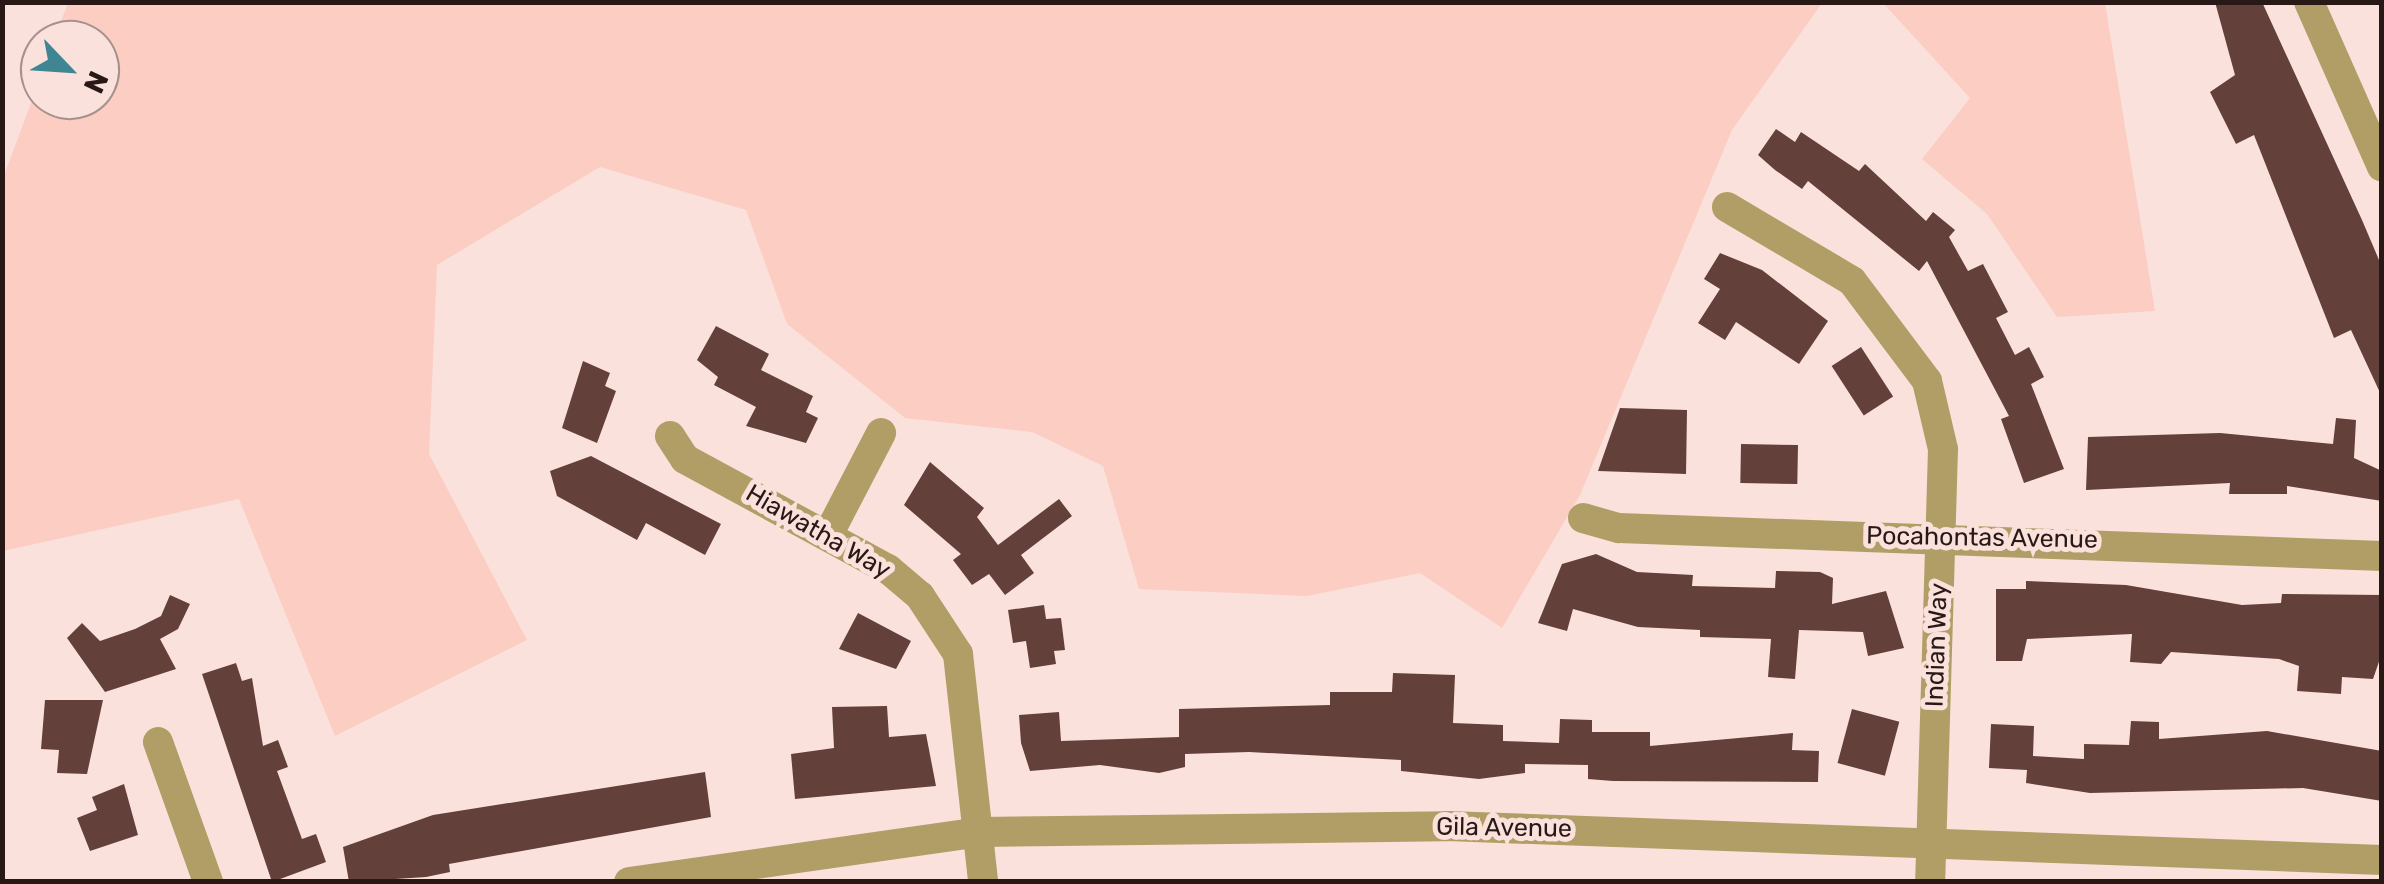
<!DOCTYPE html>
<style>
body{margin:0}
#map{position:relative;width:2384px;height:884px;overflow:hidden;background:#fbe1dc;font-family:Rubik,sans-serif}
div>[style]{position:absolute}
.green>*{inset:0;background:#fbcdc3}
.building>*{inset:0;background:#63403a;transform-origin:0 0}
.minor>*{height:30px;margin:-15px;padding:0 15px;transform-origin:15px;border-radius:15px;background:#b19e66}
span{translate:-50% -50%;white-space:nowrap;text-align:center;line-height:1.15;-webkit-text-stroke:10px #fbe1dc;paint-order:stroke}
.street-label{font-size:25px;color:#281916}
.frame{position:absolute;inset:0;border:5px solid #281916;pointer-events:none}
.north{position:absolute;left:20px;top:20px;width:100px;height:100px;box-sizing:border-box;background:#fbe1dc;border:2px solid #a7918d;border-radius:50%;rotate:115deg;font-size:28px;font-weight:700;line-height:40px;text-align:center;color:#281916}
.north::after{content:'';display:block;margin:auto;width:35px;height:45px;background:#408592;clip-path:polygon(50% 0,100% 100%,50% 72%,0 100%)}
</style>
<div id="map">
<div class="green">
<i style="clip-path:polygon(68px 3px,1822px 3px,1732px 130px,1580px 495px,1502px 628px,1420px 573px,1307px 596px,1139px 589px,1103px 466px,1032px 432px,905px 418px,787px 324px,746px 210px,600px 167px,437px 265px,429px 454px,527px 640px,335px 736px,239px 499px,3px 551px,2px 181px,40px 79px,40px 100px,100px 100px,100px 40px,54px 40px)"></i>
<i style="clip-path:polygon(1883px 3px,2105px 3px,2155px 311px,2057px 317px,1987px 214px,1922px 159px,1970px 98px)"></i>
</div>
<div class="building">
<i style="clip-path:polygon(2215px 2px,2262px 2px,2362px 220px,2382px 267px,2382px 397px,2351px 330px,2334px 338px,2254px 135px,2236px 144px,2210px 92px,2235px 75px)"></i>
<i style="clip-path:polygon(1776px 129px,1795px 142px,1801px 132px,1859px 171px,1865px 164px,1926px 221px,1933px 212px,1955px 230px,1949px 237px,1968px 271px,1983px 264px,2008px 312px,1996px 318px,2015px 355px,2029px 347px,2044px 377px,2031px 384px,2064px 469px,2024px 483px,2001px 419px,2009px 416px,1927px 261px,1919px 271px,1808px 181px,1802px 189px,1775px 170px,1758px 155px)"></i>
<i style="clip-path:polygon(1720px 253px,1762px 270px,1828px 321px,1799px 364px,1736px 322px,1725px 340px,1698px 323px,1720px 289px,1704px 279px)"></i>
<i style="clip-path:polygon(716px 326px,769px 354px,761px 370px,813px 396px,806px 412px,818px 418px,806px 443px,746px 426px,756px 407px,714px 385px,718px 377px,697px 360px)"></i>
<i style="left:1861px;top:347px;width:59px;height:35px;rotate:57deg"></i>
<i style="clip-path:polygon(583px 361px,610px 373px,605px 386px,616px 391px,597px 443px,562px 428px)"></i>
<i style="clip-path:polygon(1620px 408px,1687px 410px,1686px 474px,1598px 471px)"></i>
<i style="clip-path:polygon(2336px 418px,2356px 420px,2354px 458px,2382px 471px,2382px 501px,2287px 486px,2287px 494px,2229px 494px,2230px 483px,2086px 490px,2088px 437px,2220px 433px,2333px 444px)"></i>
<i style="left:1741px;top:444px;width:57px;height:39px;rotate:1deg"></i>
<i style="clip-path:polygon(591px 456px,721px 524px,705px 555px,646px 523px,637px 540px,557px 496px,550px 471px)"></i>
<i style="clip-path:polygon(930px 462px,984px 508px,977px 517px,998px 545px,1059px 499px,1072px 516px,1021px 555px,1034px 573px,1005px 595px,989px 574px,972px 585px,953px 560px,961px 554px,904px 505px)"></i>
<i style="clip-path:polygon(1596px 554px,1637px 572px,1693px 575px,1692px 586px,1775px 588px,1776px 571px,1820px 572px,1833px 578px,1832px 604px,1886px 591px,1904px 648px,1868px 656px,1863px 632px,1799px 630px,1795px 679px,1768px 677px,1771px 639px,1700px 637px,1700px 630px,1638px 627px,1573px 609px,1567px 631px,1538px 623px,1562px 564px)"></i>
<i style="clip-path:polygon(2026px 581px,2126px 585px,2242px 605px,2281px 603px,2282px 594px,2382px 595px,2382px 653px,2373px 679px,2342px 677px,2341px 694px,2297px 691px,2299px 666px,2279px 659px,2171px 652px,2161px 664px,2130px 662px,2132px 634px,2027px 639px,2022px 661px,1996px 661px,1996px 589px,2026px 589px)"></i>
<i style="clip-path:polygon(170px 595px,190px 604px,178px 629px,160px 639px,176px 669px,105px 692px,67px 638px,82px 623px,100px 641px,135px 629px,161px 616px)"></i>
<i style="clip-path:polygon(1044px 605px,1046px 619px,1061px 618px,1065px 650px,1054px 651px,1056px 664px,1030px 668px,1026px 641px,1013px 643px,1008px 610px)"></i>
<i style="clip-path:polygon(858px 613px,911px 641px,896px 669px,839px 649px)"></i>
<i style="clip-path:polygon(236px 663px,242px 681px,252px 678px,263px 746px,278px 740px,288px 767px,277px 771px,302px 839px,316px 834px,326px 862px,272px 882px,202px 674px)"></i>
<i style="clip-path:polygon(1393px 673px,1455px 675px,1453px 723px,1503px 725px,1503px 741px,1559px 743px,1560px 719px,1592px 720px,1592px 732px,1650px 732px,1650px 746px,1793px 733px,1792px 750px,1819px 751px,1818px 782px,1613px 781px,1588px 779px,1588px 765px,1525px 764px,1525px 773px,1479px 779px,1401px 771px,1401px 760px,1249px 752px,1185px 754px,1185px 767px,1159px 773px,1100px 765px,1030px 771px,1021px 743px,1019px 715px,1059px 712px,1061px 741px,1179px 737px,1179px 709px,1330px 705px,1330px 692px,1392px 692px)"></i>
<i style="clip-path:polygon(45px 700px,103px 700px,87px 774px,57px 773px,59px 750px,41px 749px)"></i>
<i style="clip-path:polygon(887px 706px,889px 737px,926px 734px,936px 786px,795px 799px,791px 754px,834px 748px,832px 707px)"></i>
<i style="left:1852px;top:709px;width:49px;height:56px;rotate:15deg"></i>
<i style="clip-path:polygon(2131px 721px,2159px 722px,2159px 739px,2267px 731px,2382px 751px,2382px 801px,2303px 788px,2090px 793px,2026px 783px,2027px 770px,1989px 768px,1991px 724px,2034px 726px,2033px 756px,2084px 759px,2084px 744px,2129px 745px)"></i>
<i style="clip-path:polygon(705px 772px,711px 817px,449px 864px,450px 872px,426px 877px,349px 882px,343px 847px,433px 815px)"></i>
<i style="clip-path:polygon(124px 784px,138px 835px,90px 851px,77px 818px,97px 810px,92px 797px)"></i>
</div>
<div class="minor">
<i style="left:2309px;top:2px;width:180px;rotate:66.1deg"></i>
<i style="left:1727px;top:207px;width:145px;rotate:30.6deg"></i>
<i style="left:1852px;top:281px;width:125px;rotate:53.1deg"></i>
<i style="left:1927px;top:381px;width:70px;rotate:76.8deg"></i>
<i style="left:1943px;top:449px;width:433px;rotate:91.7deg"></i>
<i style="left:670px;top:436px;width:27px;rotate:57deg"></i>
<i style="left:685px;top:459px;width:231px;rotate:28.5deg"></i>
<i style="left:888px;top:569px;width:42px;rotate:40.2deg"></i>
<i style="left:920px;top:596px;width:69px;rotate:56.8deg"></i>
<i style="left:958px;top:654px;width:229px;rotate:83.7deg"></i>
<i style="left:1583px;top:518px;width:37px;rotate:16deg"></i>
<i style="left:1619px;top:528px;width:764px;rotate:2.1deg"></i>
<i style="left:828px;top:535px;width:115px;rotate:-62.5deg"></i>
<i style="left:158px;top:742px;width:149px;rotate:70.3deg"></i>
<i style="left:629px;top:882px;width:354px;rotate:-8.1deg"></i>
<i style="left:979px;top:832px;width:468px;rotate:-0.7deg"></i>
<i style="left:1447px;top:826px;width:936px;rotate:2.08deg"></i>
</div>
<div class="street-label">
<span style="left:818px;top:532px;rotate:30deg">Hiawatha Way</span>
<span style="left:1982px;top:538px;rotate:1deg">Pocahontas Avenue</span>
<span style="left:1937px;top:645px;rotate:-88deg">Indian Way</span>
<span style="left:1504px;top:828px;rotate:1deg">Gila Avenue</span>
</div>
<div class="frame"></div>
<div class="north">N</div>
</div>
